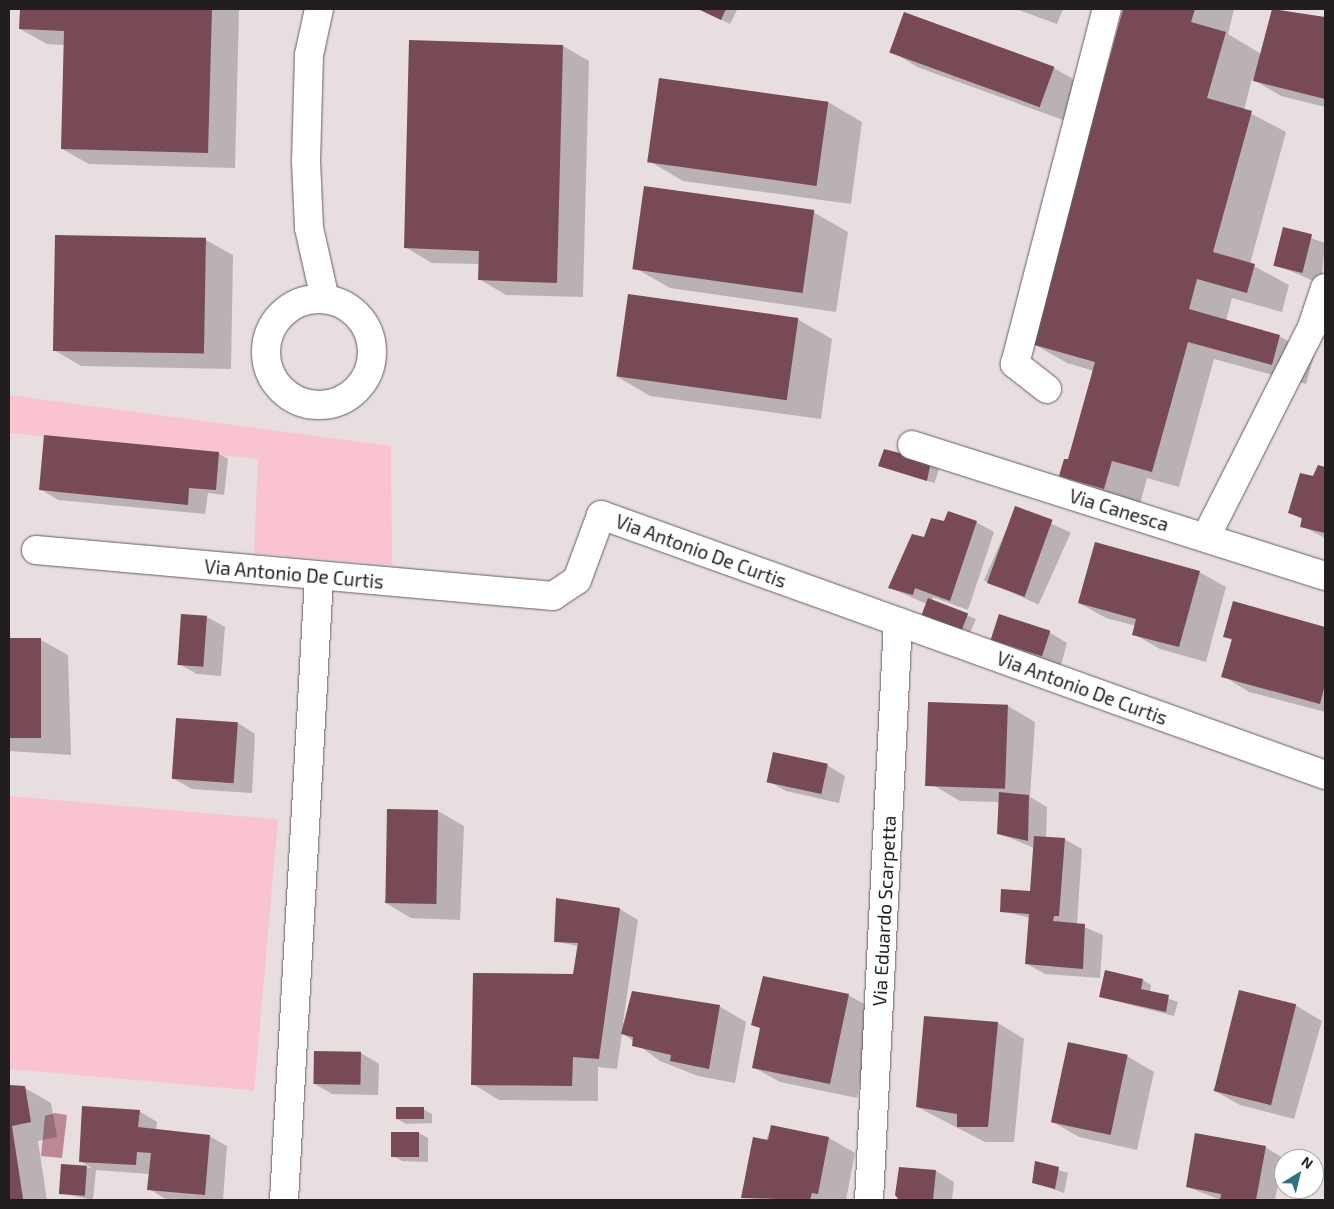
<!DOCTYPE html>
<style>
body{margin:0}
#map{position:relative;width:1334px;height:1209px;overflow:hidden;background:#e8dee0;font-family:"Exo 2",sans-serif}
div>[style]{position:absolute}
.green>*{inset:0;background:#fac3d0;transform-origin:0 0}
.water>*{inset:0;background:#bc8895}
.shadow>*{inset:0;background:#0003;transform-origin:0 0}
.building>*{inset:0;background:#784a56;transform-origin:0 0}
.roads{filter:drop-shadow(0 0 1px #665e60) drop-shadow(0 0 1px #665e60)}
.minor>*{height:28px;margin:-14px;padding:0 14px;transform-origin:14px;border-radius:14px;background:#fff}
.minor>.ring{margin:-14px;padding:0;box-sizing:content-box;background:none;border:28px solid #fff;border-radius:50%}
span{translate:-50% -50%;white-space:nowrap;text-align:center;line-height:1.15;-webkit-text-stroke:5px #fff;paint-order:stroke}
.street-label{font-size:19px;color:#221e1f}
.frame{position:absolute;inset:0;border:10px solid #221e1f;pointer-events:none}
.north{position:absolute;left:1274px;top:1149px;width:50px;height:50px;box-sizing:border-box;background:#fff;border:1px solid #a7a5a5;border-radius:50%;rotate:36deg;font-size:14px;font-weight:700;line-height:20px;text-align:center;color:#221e1f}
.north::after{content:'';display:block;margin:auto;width:18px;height:22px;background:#2c7280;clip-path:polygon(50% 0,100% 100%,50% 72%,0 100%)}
</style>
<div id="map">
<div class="green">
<i style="clip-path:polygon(9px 395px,391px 446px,392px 565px,254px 553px,258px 459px,9px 433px)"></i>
<i style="left:9px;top:796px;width:270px;height:272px;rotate:5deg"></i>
</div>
<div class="water">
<i style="clip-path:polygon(55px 1113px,67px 1115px,62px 1158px,41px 1156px,45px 1116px)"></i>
</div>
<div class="shadow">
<i style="clip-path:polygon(21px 9px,239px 9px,235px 168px,89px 164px,62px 149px,65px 45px,47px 44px,20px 29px)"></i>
<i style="clip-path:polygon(699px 9px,735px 9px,737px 10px,730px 24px)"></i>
<i style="clip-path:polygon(1016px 9px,1063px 9px,1057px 24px)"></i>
<i style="clip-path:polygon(1124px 9px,1234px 9px,1228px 34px,1261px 54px,1273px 9px,1325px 18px,1325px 107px,1281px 96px,1252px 79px,1244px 110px,1286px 132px,1250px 264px,1289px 285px,1282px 312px,1232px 298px,1226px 321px,1279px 336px,1314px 356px,1306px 384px,1214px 359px,1179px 487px,1147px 478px,1139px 508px,1095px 496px,1061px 476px,1069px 461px,1094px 371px,1067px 363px,1032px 343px)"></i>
<i style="clip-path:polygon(563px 46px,589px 61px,583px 297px,506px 295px,479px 279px,480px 264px,432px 263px,405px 247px)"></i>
<i style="clip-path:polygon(891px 51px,1054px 68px,1080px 83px,1066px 121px,917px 67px)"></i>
<i style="clip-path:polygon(828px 102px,862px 122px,851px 204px,683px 181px,649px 161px)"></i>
<i style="clip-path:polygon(813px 212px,848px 232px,836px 312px,670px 288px,635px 268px)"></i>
<i style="clip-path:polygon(1284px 229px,1325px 243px,1321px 284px,1276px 265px)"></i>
<i style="clip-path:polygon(206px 240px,233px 255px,231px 369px,81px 366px,54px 350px)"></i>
<i style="clip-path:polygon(797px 319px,832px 339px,821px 419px,650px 396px,616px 376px)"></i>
<i style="clip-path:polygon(45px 436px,219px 454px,228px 459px,224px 495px,208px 493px,205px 514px,58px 500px,40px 489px)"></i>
<i style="left:885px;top:450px;width:57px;height:17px;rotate:17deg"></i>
<i style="clip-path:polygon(1318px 467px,1325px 469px,1325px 538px,1302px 526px,1303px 520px,1290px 512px)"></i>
<i style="left:1016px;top:508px;width:60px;height:79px;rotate:24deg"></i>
<i style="clip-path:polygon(945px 522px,976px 522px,994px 532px,968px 610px,933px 597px,932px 601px,976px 619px,970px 633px,931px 619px,923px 614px,927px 604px,890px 588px,925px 539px)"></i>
<i style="clip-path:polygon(1199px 572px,1226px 587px,1206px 662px,1160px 649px,1134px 634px,1136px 626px,1106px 618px,1079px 603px)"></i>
<i style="clip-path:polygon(1234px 603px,1325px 628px,1325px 712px,1249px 692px,1223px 676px,1233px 641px,1224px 636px)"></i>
<i style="clip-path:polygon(207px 617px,225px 627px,221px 676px,197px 674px,179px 664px)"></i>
<i style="clip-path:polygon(1049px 632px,1067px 643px,1060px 669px,993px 639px)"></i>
<i style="clip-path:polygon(9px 640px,41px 640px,68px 655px,71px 755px,9px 751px)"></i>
<i style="clip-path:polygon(930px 703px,1008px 706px,1035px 722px,1030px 797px,1047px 807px,1046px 838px,1064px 839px,1082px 849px,1077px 924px,1103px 935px,1100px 978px,1045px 974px,1027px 964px,1030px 918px,1001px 911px,1031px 892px,1034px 848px,998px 833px,999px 802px,960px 801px,933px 785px)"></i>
<i style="clip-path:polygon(238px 723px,255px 734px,252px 793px,192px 789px,174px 779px)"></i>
<i style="clip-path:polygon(827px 765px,845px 776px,839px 803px,786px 791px,768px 781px)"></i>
<i style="clip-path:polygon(438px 811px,464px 826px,460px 920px,411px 918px,384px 902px)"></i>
<i style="clip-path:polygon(557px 900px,620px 909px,638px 920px,623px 1023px,719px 1006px,746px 1022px,735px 1083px,698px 1076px,660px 1061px,622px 1033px,617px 1069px,598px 1067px,598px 1101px,499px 1100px,473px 1084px,574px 976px,577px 946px,555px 941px)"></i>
<i style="clip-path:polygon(1106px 972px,1143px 980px,1151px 985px,1150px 992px,1178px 1002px,1174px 1016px,1100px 997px)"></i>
<i style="clip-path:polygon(848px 995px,875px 1010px,857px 1098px,780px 1082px,753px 1067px,761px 1029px,753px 1024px)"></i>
<i style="clip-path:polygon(1295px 1005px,1322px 1021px,1294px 1119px,1240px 1105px,1213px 1090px)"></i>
<i style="clip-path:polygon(925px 1017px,998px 1023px,1024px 1039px,1014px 1142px,985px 1142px,917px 1107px)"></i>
<i style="clip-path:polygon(361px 1053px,379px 1064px,378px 1095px,332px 1094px,315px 1084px)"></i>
<i style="clip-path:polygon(1127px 1056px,1154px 1072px,1137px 1150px,1079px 1137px,1053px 1122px)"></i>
<i style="clip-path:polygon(9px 1087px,25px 1088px,51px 1103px,57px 1137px,38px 1141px,47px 1200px,9px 1200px)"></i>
<i style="clip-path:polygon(423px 1109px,432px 1114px,432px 1123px,406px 1124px,397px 1119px)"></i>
<i style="clip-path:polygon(139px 1111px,157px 1122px,156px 1131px,209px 1136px,227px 1146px,223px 1200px,167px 1200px,149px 1189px,150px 1174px,96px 1170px,93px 1200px,60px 1193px,62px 1165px,92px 1168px,80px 1161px)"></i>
<i style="clip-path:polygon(772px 1126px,829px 1138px,855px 1153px,846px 1200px,742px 1197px)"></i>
<i style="clip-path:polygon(393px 1133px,419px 1133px,428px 1138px,428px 1162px,402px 1161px,393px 1156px)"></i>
<i style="clip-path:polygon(1265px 1147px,1283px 1158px,1275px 1200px,1221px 1200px,1187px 1187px)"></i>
<i style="clip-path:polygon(1036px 1163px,1068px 1173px,1064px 1193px,1033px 1182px)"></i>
<i style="clip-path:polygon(936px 1171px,954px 1182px,952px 1200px,900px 1200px)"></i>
</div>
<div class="building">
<i style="clip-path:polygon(20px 9px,212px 9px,208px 153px,61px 149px,64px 31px,19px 29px)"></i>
<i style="clip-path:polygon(698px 9px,726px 9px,721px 20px)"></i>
<i style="clip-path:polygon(1123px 9px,1195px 9px,1191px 22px,1226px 32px,1207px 98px,1252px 111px,1213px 252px,1255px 264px,1247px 293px,1197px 279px,1189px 309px,1280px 335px,1272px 365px,1188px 342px,1152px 472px,1112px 461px,1104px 489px,1059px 476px,1064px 459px,1068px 459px,1095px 362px,1031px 344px)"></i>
<i style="clip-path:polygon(1272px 9px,1325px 17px,1325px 99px,1253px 81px)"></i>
<i style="left:904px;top:12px;width:160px;height:43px;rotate:20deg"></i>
<i style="clip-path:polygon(409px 40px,563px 45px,557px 283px,478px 280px,479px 251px,404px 248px)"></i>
<i style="left:659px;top:78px;width:171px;height:85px;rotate:8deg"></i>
<i style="left:644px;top:186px;width:172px;height:84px;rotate:8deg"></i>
<i style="left:1283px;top:227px;width:30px;height:40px;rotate:14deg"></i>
<i style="left:55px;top:235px;width:151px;height:116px;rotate:1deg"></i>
<i style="left:628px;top:294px;width:172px;height:83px;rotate:8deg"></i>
<i style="clip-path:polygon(44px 435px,219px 452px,216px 490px,189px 488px,188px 505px,39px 490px)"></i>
<i style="clip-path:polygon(884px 449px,931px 461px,927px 481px,878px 466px)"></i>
<i style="clip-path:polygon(1318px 465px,1325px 467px,1325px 533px,1300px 527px,1302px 518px,1288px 513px,1300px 473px,1313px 476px)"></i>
<i style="left:1015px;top:506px;width:40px;height:82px;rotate:20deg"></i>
<i style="clip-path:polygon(948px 511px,977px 521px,950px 601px,915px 588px,913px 595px,888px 588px,912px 534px,924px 537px,931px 518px,944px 521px)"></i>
<i style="clip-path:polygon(1095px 542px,1200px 571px,1179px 647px,1132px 635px,1136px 619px,1078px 603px)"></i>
<i style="left:928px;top:598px;width:43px;height:18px;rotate:21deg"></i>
<i style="clip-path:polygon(1233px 601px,1325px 627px,1325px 684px,1320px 704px,1221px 677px,1232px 639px,1223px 637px)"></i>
<i style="left:181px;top:614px;width:26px;height:51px;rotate:4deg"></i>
<i style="left:999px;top:614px;width:54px;height:27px;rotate:18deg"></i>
<i style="left:9px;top:638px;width:32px;height:100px"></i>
<i style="left:928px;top:702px;width:80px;height:84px;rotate:2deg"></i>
<i style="left:176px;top:718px;width:62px;height:61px;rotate:4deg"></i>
<i style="left:773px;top:752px;width:56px;height:31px;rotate:12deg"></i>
<i style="clip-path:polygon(999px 792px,1029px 795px,1028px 841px,997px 834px)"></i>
<i style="left:387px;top:809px;width:51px;height:94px;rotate:1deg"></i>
<i style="clip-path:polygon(1034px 836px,1065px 838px,1059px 916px,1054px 916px,1053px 921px,1085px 924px,1083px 969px,1025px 964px,1029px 914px,1000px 912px,1001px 889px,1030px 891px)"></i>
<i style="clip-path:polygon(556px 898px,620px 908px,599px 1059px,573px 1057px,572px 1086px,471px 1085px,473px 973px,573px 974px,578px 943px,554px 942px)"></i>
<i style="clip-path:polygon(1105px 970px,1143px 979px,1141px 989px,1169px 995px,1166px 1012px,1099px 997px)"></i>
<i style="clip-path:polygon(763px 976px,849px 994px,830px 1084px,752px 1068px,760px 1028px,751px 1025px)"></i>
<i style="left:1239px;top:990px;width:59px;height:104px;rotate:14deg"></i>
<i style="clip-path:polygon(632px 991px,720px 1005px,709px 1069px,670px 1061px,671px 1055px,632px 1046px,633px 1037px,621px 1034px)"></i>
<i style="clip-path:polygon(924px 1016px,998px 1022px,988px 1127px,957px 1127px,957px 1114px,916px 1107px)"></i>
<i style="left:1068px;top:1042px;width:61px;height:82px;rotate:12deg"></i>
<i style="left:314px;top:1051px;width:47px;height:33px;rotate:1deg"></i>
<i style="clip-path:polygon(9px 1085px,25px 1086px,31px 1122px,12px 1126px,23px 1199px,17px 1200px,9px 1200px)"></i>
<i style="clip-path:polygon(82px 1106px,140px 1110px,138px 1127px,210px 1135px,205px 1195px,147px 1190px,151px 1153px,137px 1152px,136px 1165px,79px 1162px)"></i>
<i style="left:396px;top:1107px;width:28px;height:12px"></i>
<i style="clip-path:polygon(771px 1125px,829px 1137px,818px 1194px,812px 1193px,810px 1200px,741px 1198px,753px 1137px,768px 1140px)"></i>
<i style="left:391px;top:1132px;width:28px;height:25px"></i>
<i style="clip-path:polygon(1195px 1133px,1266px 1146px,1256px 1200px,1220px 1200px,1221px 1194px,1186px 1187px)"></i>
<i style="clip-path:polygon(1035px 1161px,1059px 1167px,1055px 1189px,1032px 1183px)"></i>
<i style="left:61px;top:1164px;width:26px;height:30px;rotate:4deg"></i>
<i style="clip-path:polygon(899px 1167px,936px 1170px,933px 1200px,899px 1200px,895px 1195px)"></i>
</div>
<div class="roads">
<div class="minor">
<i style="left:319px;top:9px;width:47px;rotate:102.3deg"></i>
<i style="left:309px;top:55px;width:106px;rotate:91.6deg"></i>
<i style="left:306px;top:161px;width:67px;rotate:87.4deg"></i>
<i style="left:309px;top:228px;width:73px;rotate:77.3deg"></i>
<i class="ring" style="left:266px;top:299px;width:78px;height:78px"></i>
<i style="left:1047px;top:389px;width:41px;rotate:-142deg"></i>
<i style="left:1015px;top:364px;width:367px;rotate:-75.5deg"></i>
<i style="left:912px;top:445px;width:433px;rotate:17.6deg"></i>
<i style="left:1206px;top:537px;width:235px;rotate:-63.2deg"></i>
<i style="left:1312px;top:327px;width:41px;rotate:-71.6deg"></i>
<i style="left:36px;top:550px;width:519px;rotate:5.08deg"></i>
<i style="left:553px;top:596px;width:29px;rotate:-34deg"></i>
<i style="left:577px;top:580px;width:69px;rotate:-69.7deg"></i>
<i style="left:601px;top:515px;width:769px;rotate:19.75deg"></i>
<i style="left:284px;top:1200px;width:624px;rotate:-86.78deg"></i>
<i style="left:869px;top:1200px;width:579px;rotate:-87.13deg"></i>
</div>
</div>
<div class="street-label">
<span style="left:1119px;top:510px;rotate:17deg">Via Canesca</span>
<span style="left:701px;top:551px;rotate:20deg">Via Antonio De Curtis</span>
<span style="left:294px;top:574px;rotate:5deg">Via Antonio De Curtis</span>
<span style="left:1082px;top:688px;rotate:20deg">Via Antonio De Curtis</span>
<span style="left:884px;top:911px;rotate:-87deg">Via Eduardo Scarpetta</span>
</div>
<div class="frame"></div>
<div class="north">N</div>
</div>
